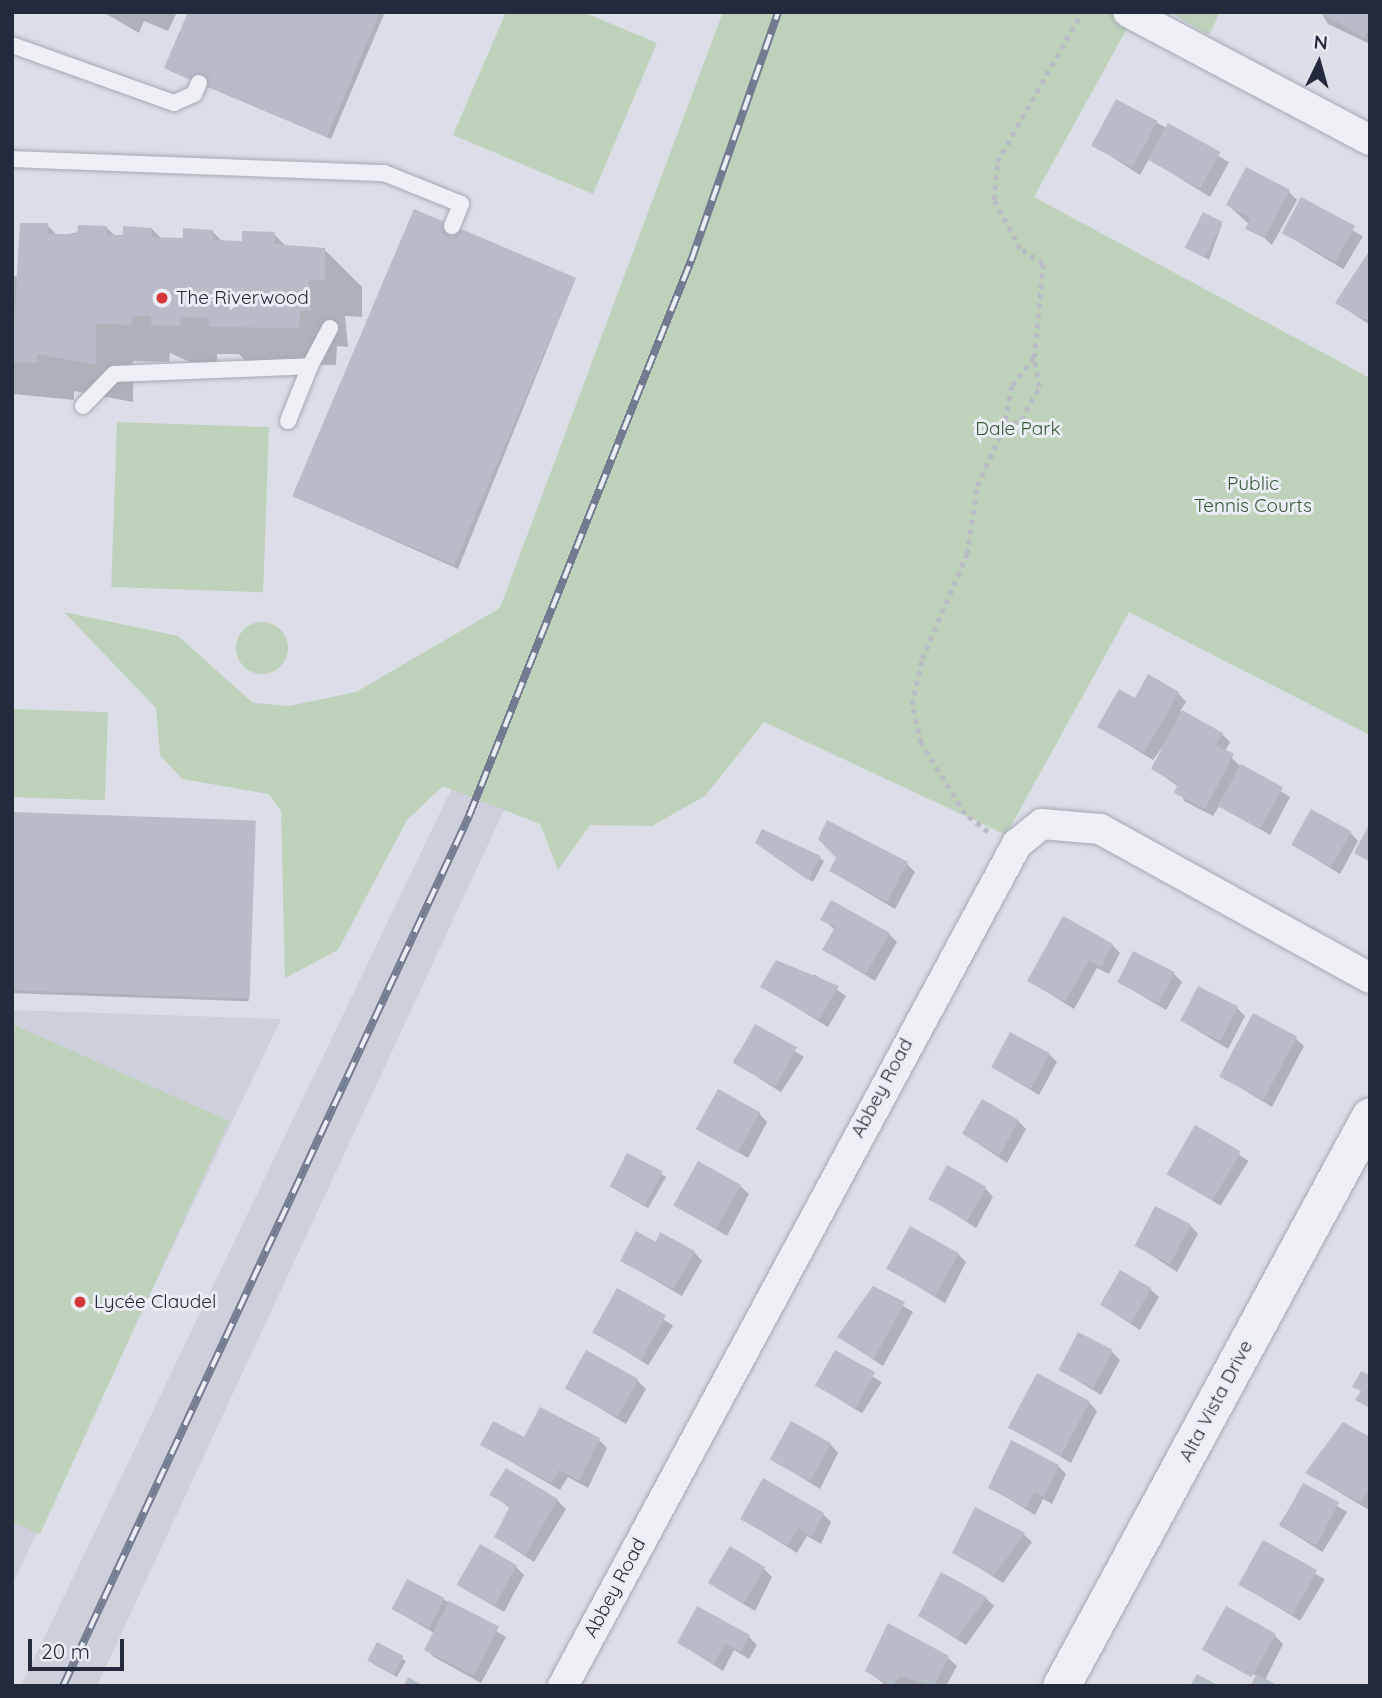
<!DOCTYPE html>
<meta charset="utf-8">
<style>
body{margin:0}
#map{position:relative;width:1382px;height:1698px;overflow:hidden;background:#dbdee6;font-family:Quicksand,sans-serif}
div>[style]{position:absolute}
.built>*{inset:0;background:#cdd0db}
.green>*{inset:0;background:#bed1bb;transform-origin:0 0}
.round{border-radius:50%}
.shadow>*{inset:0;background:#0003;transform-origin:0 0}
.building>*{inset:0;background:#b8bcc9;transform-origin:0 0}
.path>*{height:4.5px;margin-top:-2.25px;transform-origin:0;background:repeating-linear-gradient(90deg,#b9bcc5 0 5px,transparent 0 10px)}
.roads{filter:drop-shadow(0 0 2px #a4a8b3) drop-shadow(0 0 2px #a4a8b3)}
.service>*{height:16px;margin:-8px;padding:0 8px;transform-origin:8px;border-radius:8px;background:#edeff5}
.minor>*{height:30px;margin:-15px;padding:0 15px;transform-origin:15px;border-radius:15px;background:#edeff5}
.tertiary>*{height:37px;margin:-18.5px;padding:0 18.5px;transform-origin:18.5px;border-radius:18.5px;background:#edeff5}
.rail>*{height:8px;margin-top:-4px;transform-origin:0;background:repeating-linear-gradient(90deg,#eaedf4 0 16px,#737b91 0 32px);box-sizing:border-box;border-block:2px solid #737b91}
.dots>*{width:19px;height:19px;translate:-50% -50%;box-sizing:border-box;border:4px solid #eaedf4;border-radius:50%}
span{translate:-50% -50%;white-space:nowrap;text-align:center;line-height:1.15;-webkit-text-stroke:6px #eaedf4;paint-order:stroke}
.poi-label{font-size:19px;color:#242a3d}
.left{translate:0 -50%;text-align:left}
.park-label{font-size:19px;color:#335931}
.street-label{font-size:19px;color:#242a3d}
.frame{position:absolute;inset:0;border:14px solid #242a3d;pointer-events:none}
.north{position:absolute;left:1284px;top:28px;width:70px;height:70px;-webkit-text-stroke:5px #eaedf4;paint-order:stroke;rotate:5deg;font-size:19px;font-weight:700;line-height:28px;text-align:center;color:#242a3d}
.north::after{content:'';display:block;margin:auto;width:24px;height:32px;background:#242a3d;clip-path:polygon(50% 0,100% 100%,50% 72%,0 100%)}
.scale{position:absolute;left:28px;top:1639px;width:96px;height:32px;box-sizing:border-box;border:4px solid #242a3d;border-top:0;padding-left:9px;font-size:21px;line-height:24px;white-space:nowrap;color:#242a3d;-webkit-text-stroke:5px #eaedf4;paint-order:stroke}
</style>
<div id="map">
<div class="built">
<i style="clip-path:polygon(473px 744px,525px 765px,97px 1686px,21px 1686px)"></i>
<i style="clip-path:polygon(12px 1010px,281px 1019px,12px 1585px)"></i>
</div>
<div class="green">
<i style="clip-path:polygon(506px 12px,583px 12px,657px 43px,593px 194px,453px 135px)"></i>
<i style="clip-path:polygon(723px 12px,1136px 12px,1034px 197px,1370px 378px,1370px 735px,1129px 612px,1006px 835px,764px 722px,705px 796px,652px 826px,590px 825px,558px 870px,540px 824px,443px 786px,407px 820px,338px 950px,285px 978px,281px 811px,269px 794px,182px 779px,160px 755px,156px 708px,64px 612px,178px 636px,253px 703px,289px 706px,356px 692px,500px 608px)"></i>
<i style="clip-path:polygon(1169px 12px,1220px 12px,1209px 35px)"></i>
<i style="left:117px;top:422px;width:152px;height:165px;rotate:2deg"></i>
<i class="round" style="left:236px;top:622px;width:52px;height:52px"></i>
<i style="left:12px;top:709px;width:96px;height:88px;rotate:2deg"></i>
<i style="clip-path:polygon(12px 1024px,229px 1121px,40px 1534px,12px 1522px)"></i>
</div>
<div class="shadow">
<i style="clip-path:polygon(103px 12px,177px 12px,168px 31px,144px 21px,139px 33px)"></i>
<i style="clip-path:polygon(189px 12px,385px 12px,331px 139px,170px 71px)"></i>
<i style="clip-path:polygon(1321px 12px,1370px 12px,1370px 44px,1328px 24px)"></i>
<i style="clip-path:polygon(1117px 101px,1229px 162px,1210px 197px,1149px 159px,1140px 175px,1092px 144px)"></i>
<i style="clip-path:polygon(1289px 192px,1297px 200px,1272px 245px,1228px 205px)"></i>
<i style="left:1302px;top:200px;width:71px;height:38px;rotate:31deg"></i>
<i style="clip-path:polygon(1222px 224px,1209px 260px,1188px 247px)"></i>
<i style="clip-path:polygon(47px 225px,58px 236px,106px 227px,116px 237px,152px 229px,162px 239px,184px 240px,212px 231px,223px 242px,244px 243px,274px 234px,287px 247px,324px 249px,362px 287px,362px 317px,345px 316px,348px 347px,337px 346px,336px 365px,248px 364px,239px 354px,217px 354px,217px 363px,190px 362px,170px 353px,169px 362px,133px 361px,133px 402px,74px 391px,74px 400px,12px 394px,12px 276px,21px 277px)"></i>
<i style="clip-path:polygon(1370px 251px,1370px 325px,1337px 303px)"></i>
<i style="clip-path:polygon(575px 280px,458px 569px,294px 496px)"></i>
<i style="clip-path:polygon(1178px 693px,1186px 702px,1180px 711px,1222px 734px,1230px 742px,1225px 751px,1240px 766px,1290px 797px,1270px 835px,1220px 805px,1213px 816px,1184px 801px,1179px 787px,1153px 769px,1173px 732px,1153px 760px,1099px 727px,1135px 701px)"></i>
<i style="left:12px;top:814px;width:243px;height:179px;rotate:2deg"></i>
<i style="clip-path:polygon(1350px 832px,1358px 841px,1340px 874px,1293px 845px)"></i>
<i style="clip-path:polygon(761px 846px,820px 858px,824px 861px,813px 882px)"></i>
<i style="clip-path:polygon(907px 864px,915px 872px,895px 909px,831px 871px)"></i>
<i style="clip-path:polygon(822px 919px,889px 934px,897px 942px,875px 981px,824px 950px,835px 930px)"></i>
<i style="clip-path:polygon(1112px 945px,1120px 953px,1109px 974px,1097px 968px,1074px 1009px,1029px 981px)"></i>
<i style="clip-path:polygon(814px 974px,846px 996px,828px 1027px,763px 987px,811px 981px)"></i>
<i style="clip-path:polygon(1174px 974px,1182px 982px,1166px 1010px,1119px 982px)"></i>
<i style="clip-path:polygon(1237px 1008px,1245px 1016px,1228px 1049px,1182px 1021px)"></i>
<i style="left:756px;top:1026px;width:57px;height:42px;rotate:33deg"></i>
<i style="clip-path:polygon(1295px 1038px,1304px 1046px,1272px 1107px,1221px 1076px)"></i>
<i style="clip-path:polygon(1049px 1054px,1057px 1062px,1039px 1095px,992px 1067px)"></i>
<i style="clip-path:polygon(759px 1113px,767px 1122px,748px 1158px,701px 1130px)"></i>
<i style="clip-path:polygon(1018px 1121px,1026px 1129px,1007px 1163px,964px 1134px)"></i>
<i style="left:1196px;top:1128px;width:62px;height:53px;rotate:32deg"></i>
<i style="left:628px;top:1155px;width:44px;height:36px;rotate:30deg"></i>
<i style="clip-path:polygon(740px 1186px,749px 1194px,727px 1236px,677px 1206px)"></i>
<i style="clip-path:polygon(985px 1188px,993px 1197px,976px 1228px,930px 1198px)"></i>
<i style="clip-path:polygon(1190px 1225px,1198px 1234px,1177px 1272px,1136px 1245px)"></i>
<i style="clip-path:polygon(657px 1244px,694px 1252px,702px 1261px,682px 1296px,622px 1261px)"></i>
<i style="clip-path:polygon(958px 1254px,966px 1262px,945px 1303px,889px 1269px)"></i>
<i style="clip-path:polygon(874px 1288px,913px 1312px,883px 1366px,839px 1337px)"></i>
<i style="clip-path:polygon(1150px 1289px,1159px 1297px,1140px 1330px,1102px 1305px)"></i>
<i style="left:618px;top:1291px;width:65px;height:47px;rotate:32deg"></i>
<i style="clip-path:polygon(1112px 1352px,1120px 1360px,1101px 1395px,1060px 1370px)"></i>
<i style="left:835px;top:1353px;width:55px;height:37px;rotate:32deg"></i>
<i style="clip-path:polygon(637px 1380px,646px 1389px,626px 1424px,568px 1389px)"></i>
<i style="clip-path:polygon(1089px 1402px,1097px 1411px,1071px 1463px,1011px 1427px)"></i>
<i style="clip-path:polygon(1370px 1439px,1369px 1510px,1307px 1473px)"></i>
<i style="clip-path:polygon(525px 1440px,599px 1440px,607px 1448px,588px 1488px,568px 1477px,560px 1490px,482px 1445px)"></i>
<i style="clip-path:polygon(830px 1444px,838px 1453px,820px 1489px,772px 1459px)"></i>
<i style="clip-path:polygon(1058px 1466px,1066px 1474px,1052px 1504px,1043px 1499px,1035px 1515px,990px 1487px)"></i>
<i style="left:1304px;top:1485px;width:51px;height:47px;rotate:32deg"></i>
<i style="clip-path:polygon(492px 1494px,557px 1500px,566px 1509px,534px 1562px,496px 1537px,510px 1508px)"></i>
<i style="clip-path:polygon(823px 1514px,831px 1522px,821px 1544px,807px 1536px,797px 1553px,742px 1519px)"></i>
<i style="clip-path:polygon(1023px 1534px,1032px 1542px,1003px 1583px,954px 1552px)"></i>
<i style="left:1264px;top:1543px;width:71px;height:48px;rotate:31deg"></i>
<i style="clip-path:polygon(515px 1566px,524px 1575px,504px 1612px,460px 1585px)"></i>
<i style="clip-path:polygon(764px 1569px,772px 1577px,755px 1611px,711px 1584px)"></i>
<i style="clip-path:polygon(986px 1598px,994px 1606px,966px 1645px,920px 1616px)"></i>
<i style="clip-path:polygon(443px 1599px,506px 1637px,481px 1683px,434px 1657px,425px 1649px,434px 1633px,393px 1609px)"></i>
<i style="clip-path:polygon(748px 1636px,757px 1645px,749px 1659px,734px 1650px,723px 1671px,679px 1643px)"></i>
<i style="clip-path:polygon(1275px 1636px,1283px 1644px,1265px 1680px,1203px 1649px)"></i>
<i style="clip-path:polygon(378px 1644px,406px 1661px,397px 1677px,373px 1664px)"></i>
<i style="clip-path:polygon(948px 1658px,957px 1666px,946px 1686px,887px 1686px,867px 1671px)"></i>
</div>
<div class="building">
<i style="clip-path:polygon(188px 12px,380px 12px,327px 137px,164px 68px)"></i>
<i style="clip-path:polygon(1319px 12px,1370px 12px,1370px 25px,1364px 38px)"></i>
<i style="left:1116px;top:99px;width:47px;height:53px;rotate:28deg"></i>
<i style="left:1168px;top:123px;width:60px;height:42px;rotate:29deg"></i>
<i style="clip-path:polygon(1246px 167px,1290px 190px,1264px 238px,1245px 229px,1251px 218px,1226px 205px)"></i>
<i style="left:1301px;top:197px;width:61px;height:41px;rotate:28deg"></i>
<i style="left:414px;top:209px;width:176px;height:312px;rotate:23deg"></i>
<i style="left:1203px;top:212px;width:22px;height:40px;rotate:27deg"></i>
<i style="clip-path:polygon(20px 223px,48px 223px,47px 234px,77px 234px,78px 225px,107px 226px,107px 235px,123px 235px,123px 226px,152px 228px,152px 237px,183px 238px,183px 228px,213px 230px,213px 240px,242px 241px,242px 231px,275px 232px,274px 244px,325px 248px,325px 280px,309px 280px,311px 311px,300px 310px,299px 328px,209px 327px,208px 318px,181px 317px,180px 326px,151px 325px,151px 316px,133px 316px,132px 325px,96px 324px,96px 365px,37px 354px,37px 363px,12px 362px)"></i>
<i style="clip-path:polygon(1370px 250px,1370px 322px,1335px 303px)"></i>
<i style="clip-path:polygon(1148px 674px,1179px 692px,1144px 753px,1097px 727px,1119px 689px,1135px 698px)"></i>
<i style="clip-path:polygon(1182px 710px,1223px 733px,1216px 745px,1234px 754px,1205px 809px,1174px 793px,1178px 784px,1151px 769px)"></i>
<i style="left:1241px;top:764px;width:48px;height:48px;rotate:29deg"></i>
<i style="left:1311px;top:809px;width:46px;height:41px;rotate:29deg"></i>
<i style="left:12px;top:812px;width:244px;height:178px;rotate:2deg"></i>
<i style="clip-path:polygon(827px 820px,908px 862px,887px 902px,829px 871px,836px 858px,818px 839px)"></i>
<i style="clip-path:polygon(1370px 823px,1370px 862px,1354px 853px)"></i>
<i style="clip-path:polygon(762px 829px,821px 856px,808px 880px,755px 843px)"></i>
<i style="clip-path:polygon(831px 900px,890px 933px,866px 974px,822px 950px,835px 927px,820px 920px)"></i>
<i style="clip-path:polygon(1063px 916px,1113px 944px,1101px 967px,1089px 961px,1065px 1002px,1027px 981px)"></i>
<i style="left:1133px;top:951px;width:47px;height:35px;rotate:27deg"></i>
<i style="clip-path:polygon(776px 960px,839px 986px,819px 1020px,760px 987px)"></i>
<i style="left:1198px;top:986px;width:45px;height:39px;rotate:27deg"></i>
<i style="left:1253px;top:1013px;width:50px;height:72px;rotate:28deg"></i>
<i style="left:755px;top:1024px;width:48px;height:45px;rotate:29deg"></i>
<i style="left:1010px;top:1032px;width:45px;height:40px;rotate:28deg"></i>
<i style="left:718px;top:1089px;width:48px;height:46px;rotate:29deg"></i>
<i style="left:982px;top:1099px;width:43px;height:40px;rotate:30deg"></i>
<i style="left:1195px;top:1125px;width:53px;height:57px;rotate:30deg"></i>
<i style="left:627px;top:1153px;width:40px;height:38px;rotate:27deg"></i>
<i style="left:698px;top:1161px;width:49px;height:51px;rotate:29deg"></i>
<i style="left:947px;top:1165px;width:45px;height:39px;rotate:29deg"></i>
<i style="left:1155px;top:1206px;width:40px;height:45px;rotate:27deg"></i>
<i style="left:910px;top:1226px;width:56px;height:49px;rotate:29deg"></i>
<i style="clip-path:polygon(636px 1231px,656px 1242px,660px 1232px,695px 1251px,674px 1289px,620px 1261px)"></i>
<i style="left:1120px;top:1270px;width:36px;height:40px;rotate:30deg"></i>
<i style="clip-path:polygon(873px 1286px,905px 1302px,874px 1359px,837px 1337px)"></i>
<i style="left:617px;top:1288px;width:56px;height:51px;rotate:29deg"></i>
<i style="left:1078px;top:1332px;width:39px;height:43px;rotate:27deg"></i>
<i style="left:586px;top:1350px;width:60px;height:44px;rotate:29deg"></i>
<i style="left:835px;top:1350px;width:46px;height:41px;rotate:29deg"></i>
<i style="clip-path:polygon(1361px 1371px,1370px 1375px,1370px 1408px,1355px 1400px,1361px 1391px,1352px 1387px)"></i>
<i style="left:1037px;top:1373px;width:60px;height:62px;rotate:28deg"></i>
<i style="clip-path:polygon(540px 1407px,600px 1438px,579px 1481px,559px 1470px,551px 1483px,480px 1445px,493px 1421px,524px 1437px)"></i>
<i style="left:791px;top:1421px;width:46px;height:44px;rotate:29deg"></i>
<i style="clip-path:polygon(1343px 1422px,1370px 1437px,1370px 1487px,1361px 1503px,1305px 1473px)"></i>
<i style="clip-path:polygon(1011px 1440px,1059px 1465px,1044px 1497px,1034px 1492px,1026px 1508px,988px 1488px)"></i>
<i style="clip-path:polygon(506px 1468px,558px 1499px,526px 1555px,494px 1537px,510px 1506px,489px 1495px)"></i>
<i style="clip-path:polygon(763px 1478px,824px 1513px,812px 1537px,798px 1528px,788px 1546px,740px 1519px)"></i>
<i style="left:1303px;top:1483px;width:41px;height:49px;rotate:28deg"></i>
<i style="clip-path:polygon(975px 1507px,1025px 1533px,994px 1576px,952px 1553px)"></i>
<i style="left:1263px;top:1540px;width:62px;height:51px;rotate:29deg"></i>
<i style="left:480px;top:1544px;width:43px;height:47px;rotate:30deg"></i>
<i style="left:730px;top:1546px;width:41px;height:43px;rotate:31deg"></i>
<i style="clip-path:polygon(941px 1572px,987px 1597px,957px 1638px,918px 1616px)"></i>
<i style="left:407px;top:1579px;width:42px;height:34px;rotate:27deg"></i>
<i style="left:449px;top:1601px;width:56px;height:55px;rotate:27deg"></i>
<i style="clip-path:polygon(697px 1606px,750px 1635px,740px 1652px,725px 1643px,714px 1664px,677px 1643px)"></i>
<i style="left:1226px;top:1606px;width:57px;height:50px;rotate:29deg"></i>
<i style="clip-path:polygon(888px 1623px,949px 1656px,934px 1686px,900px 1676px,891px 1686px,865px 1671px)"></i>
<i style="left:377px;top:1642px;width:30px;height:21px;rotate:28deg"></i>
<i style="clip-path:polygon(1197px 1674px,1219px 1686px,1190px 1686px)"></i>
<i style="clip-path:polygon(1257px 1674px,1279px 1686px,1250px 1686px)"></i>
<i style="clip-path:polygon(408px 1677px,424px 1686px,404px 1686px)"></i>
</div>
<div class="path">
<i style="left:1034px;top:358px;width:36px;rotate:128deg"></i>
<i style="left:1012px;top:386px;width:42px;rotate:101deg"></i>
<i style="left:1004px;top:427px;width:18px;rotate:-22deg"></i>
<i style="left:1021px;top:420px;width:38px;rotate:-61deg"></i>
<i style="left:1039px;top:387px;width:29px;rotate:-100deg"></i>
<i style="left:1034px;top:358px;width:94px;rotate:-84.5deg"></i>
<i style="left:1043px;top:264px;width:27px;rotate:-147deg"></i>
<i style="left:1020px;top:249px;width:55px;rotate:-118deg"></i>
<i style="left:994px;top:200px;width:38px;rotate:-85deg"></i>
<i style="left:997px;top:162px;width:172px;rotate:-60.5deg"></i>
<i style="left:988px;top:832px;width:29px;rotate:-142deg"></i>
<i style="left:965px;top:814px;width:84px;rotate:-121.8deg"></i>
<i style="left:921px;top:743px;width:39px;rotate:-103deg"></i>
<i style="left:912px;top:705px;width:47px;rotate:-77.7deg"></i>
<i style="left:922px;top:659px;width:114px;rotate:-66.8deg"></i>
<i style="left:967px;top:554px;width:69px;rotate:-81.6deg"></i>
<i style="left:977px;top:486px;width:65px;rotate:-65.4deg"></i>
</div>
<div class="roads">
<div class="service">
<i style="left:12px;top:45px;width:172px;rotate:19.7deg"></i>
<i style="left:174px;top:103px;width:22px;rotate:-24deg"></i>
<i style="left:194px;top:94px;width:12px;rotate:-66deg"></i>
<i style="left:12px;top:159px;width:372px;rotate:2.2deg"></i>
<i style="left:384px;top:173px;width:83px;rotate:21.9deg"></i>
<i style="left:461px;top:204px;width:24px;rotate:112deg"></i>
<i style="left:83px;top:406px;width:45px;rotate:-45.9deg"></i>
<i style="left:114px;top:374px;width:196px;rotate:-2.3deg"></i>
<i style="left:310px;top:366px;width:43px;rotate:-62.2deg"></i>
<i style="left:288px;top:421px;width:59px;rotate:-68.2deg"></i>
</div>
<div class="minor">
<i style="left:1128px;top:12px;width:274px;rotate:27.9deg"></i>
<i style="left:563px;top:1686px;width:957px;rotate:-61.67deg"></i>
<i style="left:1017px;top:844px;width:32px;rotate:-39deg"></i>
<i style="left:1042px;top:824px;width:58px;rotate:4.9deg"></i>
<i style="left:1100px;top:829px;width:308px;rotate:28.9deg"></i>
</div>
<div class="tertiary">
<i style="left:1061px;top:1686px;width:648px;rotate:-61.54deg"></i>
</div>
</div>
<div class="rail">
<i style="left:63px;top:1686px;width:960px;rotate:-64.98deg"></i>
<i style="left:469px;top:816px;width:598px;rotate:-68.2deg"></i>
<i style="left:691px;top:261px;width:264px;rotate:-70.7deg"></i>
</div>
<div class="dots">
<i style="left:162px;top:298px;background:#d5363a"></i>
<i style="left:80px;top:1302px;background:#d5363a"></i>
</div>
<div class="poi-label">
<span class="left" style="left:176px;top:298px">The Riverwood</span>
<span class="left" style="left:94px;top:1302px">Lycée Claudel</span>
</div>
<div class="park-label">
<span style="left:1018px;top:429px">Dale Park</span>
<span style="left:1253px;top:495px">Public<br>Tennis Courts</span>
</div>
<div class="street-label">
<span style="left:882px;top:1088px;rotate:-62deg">Abbey Road</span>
<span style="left:1216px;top:1401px;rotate:-62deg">Alta Vista Drive</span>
<span style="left:615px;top:1588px;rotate:-62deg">Abbey Road</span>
</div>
<div class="frame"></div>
<div class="north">N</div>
<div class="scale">20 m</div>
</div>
